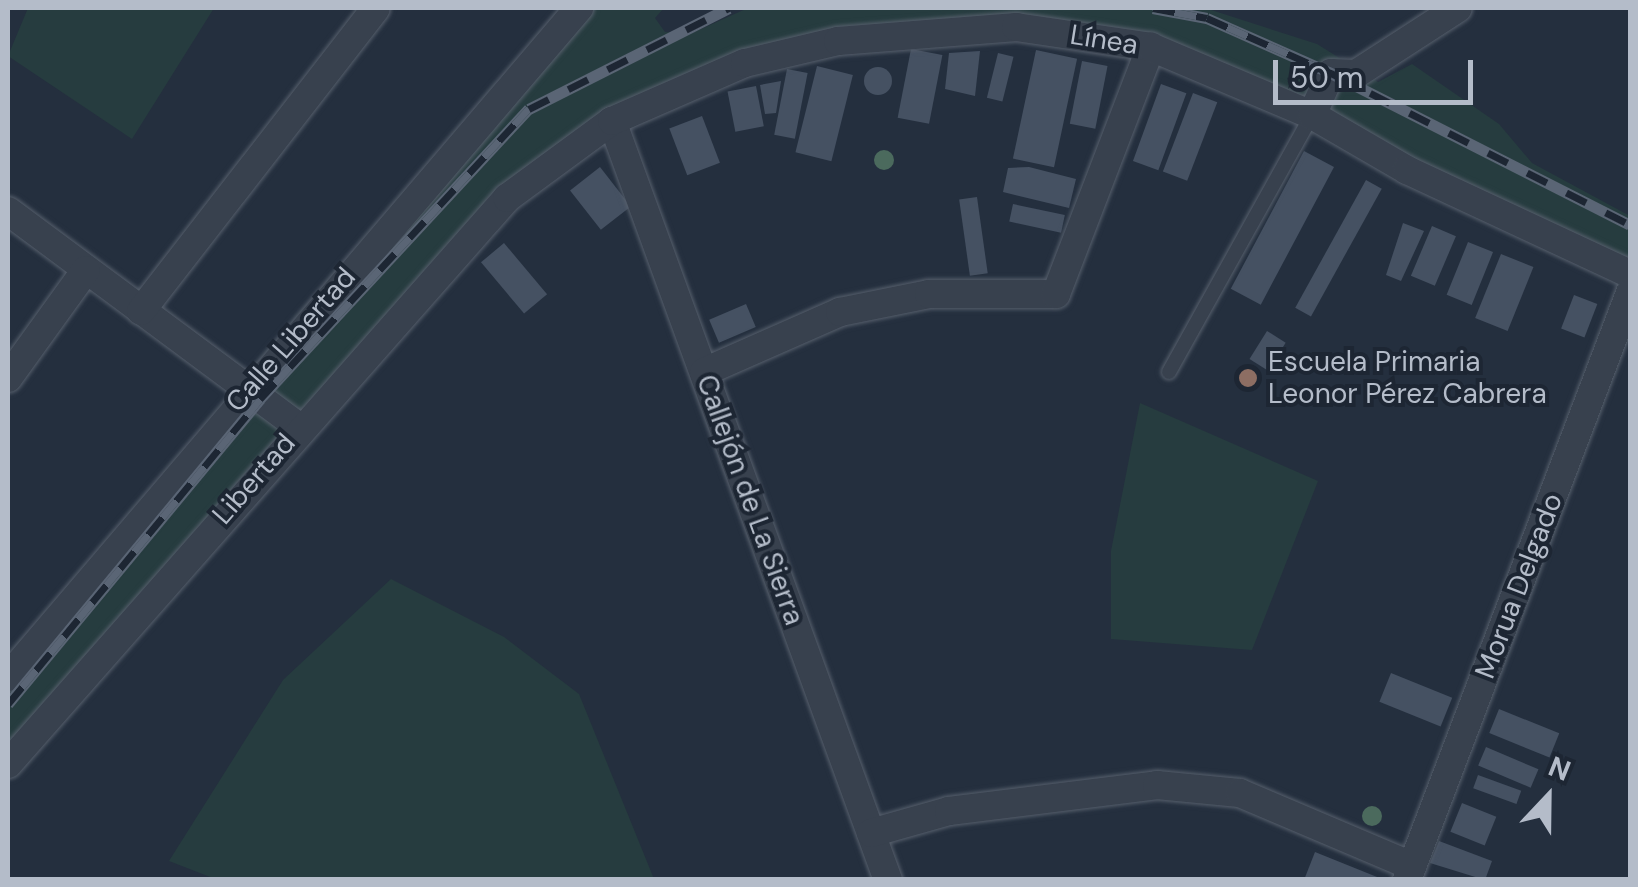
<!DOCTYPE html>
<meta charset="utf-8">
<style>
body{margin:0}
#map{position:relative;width:1638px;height:887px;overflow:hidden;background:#242f3e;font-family:"DM Sans",sans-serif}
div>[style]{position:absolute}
.green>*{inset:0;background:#263c3f}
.building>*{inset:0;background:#455162;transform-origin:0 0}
.round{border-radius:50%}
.roads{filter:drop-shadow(0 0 2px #565f6c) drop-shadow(0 0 2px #565f6c)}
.lane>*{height:14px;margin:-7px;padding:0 7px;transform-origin:7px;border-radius:7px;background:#38414e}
.street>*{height:28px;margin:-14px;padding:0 14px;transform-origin:14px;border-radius:14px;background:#38414e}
.rail>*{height:11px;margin-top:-5.5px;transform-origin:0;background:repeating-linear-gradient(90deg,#1d2633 0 22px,#5a6575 0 44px);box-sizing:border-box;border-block:2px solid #5a6575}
.trees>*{width:20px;height:20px;margin:-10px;border-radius:50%;background:#4b6a5d}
.dots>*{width:28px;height:28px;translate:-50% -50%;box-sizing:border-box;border:5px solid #1d2633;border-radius:50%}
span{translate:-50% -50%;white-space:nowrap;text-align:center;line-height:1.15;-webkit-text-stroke:8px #1d2633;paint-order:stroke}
.street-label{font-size:28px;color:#b4bcc9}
.poi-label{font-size:28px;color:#b4bcc9}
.left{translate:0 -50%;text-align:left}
.frame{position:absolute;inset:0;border:10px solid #b4bcc9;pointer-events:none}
.north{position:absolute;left:1498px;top:747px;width:100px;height:100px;-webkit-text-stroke:8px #1d2633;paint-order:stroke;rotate:22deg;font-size:28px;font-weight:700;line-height:40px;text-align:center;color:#b4bcc9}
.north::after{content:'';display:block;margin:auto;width:35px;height:45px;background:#b4bcc9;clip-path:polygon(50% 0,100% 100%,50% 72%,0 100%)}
.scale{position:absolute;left:1273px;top:60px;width:200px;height:45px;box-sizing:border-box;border:5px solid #b4bcc9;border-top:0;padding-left:12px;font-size:30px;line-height:35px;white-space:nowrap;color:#b4bcc9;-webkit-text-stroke:8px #1d2633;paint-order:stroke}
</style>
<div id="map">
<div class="green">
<i style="clip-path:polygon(28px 8px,214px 8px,132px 139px,8px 56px)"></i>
<i style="clip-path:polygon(579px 8px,664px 8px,655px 18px,665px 32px,692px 33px,748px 8px,1205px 8px,1317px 44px,1378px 82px,1412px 64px,1499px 124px,1532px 163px,1630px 216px,1630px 274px,1151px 47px,1017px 27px,882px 35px,682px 86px,559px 157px,8px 764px,8px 677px)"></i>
<i style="clip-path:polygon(1140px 403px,1318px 481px,1252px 650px,1111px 639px,1111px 551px)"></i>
<i style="clip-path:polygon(391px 579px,504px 637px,579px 694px,654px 879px,218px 880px,169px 861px,283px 680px)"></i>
</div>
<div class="building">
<i style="left:911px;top:49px;width:32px;height:70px;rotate:11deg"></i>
<i style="left:1036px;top:50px;width:42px;height:111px;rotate:12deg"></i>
<i style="clip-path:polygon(980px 51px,975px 96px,945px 89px,949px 53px)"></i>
<i style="left:998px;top:53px;width:16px;height:46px;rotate:14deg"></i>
<i style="left:1082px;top:61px;width:26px;height:64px;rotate:11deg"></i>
<i style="left:817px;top:66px;width:37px;height:89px;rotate:14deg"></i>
<i class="round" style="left:864px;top:67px;width:28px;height:28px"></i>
<i style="left:787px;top:69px;width:21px;height:67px;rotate:11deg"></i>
<i style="clip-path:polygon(781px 81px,776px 113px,765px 114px,760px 85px)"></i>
<i style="left:1161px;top:84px;width:27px;height:82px;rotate:20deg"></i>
<i style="left:756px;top:86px;width:41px;height:29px;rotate:79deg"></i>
<i style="left:1193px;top:93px;width:26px;height:84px;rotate:21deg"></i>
<i style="left:702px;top:116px;width:50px;height:35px;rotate:69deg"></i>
<i style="left:1304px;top:151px;width:34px;height:156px;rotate:28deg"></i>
<i style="left:600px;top:167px;width:50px;height:38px;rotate:52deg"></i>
<i style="clip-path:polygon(1029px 167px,1076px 179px,1069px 208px,1003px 192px,1008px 168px)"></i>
<i style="left:1366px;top:180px;width:18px;height:146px;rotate:29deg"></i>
<i style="left:977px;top:197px;width:77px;height:18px;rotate:82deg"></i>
<i style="left:1013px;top:204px;width:53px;height:18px;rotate:12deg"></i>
<i style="clip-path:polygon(1403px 223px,1424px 231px,1401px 281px,1386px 275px)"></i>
<i style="left:1432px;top:226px;width:26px;height:54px;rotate:23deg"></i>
<i style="left:1468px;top:242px;width:27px;height:57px;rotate:22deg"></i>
<i style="left:504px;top:243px;width:67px;height:30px;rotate:50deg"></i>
<i style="left:1501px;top:254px;width:35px;height:69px;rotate:22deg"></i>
<i style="left:1574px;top:295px;width:25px;height:36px;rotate:21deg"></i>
<i style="left:746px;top:304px;width:25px;height:40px;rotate:67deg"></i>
<i style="left:1267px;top:331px;width:22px;height:33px;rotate:32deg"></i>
<i style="left:1391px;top:673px;width:66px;height:31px;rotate:22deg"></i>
<i style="left:1499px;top:709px;width:65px;height:26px;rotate:22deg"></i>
<i style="left:1486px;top:747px;width:57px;height:20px;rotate:23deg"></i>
<i style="left:1478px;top:775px;width:46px;height:14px;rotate:20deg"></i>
<i style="left:1462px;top:803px;width:37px;height:31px;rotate:22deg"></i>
<i style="clip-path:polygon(1439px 841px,1492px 861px,1485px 880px,1430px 863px)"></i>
<i style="clip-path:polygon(1315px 852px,1382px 879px,1382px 880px,1304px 880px)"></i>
</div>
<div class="roads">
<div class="lane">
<i style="left:1169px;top:372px;width:294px;rotate:-60.9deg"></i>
</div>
<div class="street">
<i style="left:1312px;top:115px;width:46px;rotate:-65.7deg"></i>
<i style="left:1331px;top:73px;width:25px;rotate:2deg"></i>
<i style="left:1356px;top:74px;width:121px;rotate:-32.9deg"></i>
<i style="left:612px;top:121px;width:808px;rotate:70.02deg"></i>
<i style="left:8px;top:211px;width:362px;rotate:36.6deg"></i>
<i style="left:141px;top:311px;width:383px;rotate:-52.2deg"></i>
<i style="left:704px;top:372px;width:149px;rotate:-23.8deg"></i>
<i style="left:840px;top:312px;width:91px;rotate:-11.4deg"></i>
<i style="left:929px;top:294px;width:127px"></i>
<i style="left:1056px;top:294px;width:265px;rotate:-69deg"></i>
<i style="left:8px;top:378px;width:133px;rotate:-54.2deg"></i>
<i style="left:8px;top:677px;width:880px;rotate:-49.52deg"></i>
<i style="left:8px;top:764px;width:755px;rotate:-48.6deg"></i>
<i style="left:507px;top:198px;width:130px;rotate:-36.3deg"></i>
<i style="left:612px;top:121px;width:145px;rotate:-23.6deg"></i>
<i style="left:745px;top:63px;width:96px;rotate:-13.3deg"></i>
<i style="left:838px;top:41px;width:179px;rotate:-4.5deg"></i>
<i style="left:1016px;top:27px;width:136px;rotate:8.4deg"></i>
<i style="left:1151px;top:47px;width:175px;rotate:22.9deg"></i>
<i style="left:1312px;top:115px;width:110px;rotate:30.1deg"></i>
<i style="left:1407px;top:170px;width:246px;rotate:25deg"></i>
<i style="left:871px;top:833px;width:81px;rotate:-15.8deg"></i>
<i style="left:949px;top:811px;width:210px;rotate:-7.1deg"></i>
<i style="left:1157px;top:785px;width:83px;rotate:5.5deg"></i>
<i style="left:1240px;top:793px;width:187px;rotate:23deg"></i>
<i style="left:1407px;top:880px;width:628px;rotate:-69.2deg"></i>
</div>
</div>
<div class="rail">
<i style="left:1153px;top:8px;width:55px;rotate:10.5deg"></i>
<i style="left:1207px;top:18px;width:136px;rotate:23.9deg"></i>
<i style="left:1331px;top:73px;width:335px;rotate:26.9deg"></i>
<i style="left:8px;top:704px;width:396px;rotate:-50.4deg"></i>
<i style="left:260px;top:399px;width:396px;rotate:-47.2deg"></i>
<i style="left:529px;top:109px;width:224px;rotate:-26.8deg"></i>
</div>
<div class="trees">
<i style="left:884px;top:160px"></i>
<i style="left:1372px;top:816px"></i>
</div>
<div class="dots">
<i style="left:1248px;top:378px;background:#8d6e63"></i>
</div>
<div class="street-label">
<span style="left:1104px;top:40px;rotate:9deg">Línea</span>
<span style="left:291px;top:340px;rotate:-49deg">Calle Libertad</span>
<span style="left:254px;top:479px;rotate:-49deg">Libertad</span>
<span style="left:750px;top:500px;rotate:70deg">Callejón de La Sierra</span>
<span style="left:1519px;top:586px;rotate:-69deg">Morua Delgado</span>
</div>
<div class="poi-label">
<span class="left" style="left:1268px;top:378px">Escuela Primaria<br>Leonor Pérez Cabrera</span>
</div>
<div class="frame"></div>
<div class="north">N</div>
<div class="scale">50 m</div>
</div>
